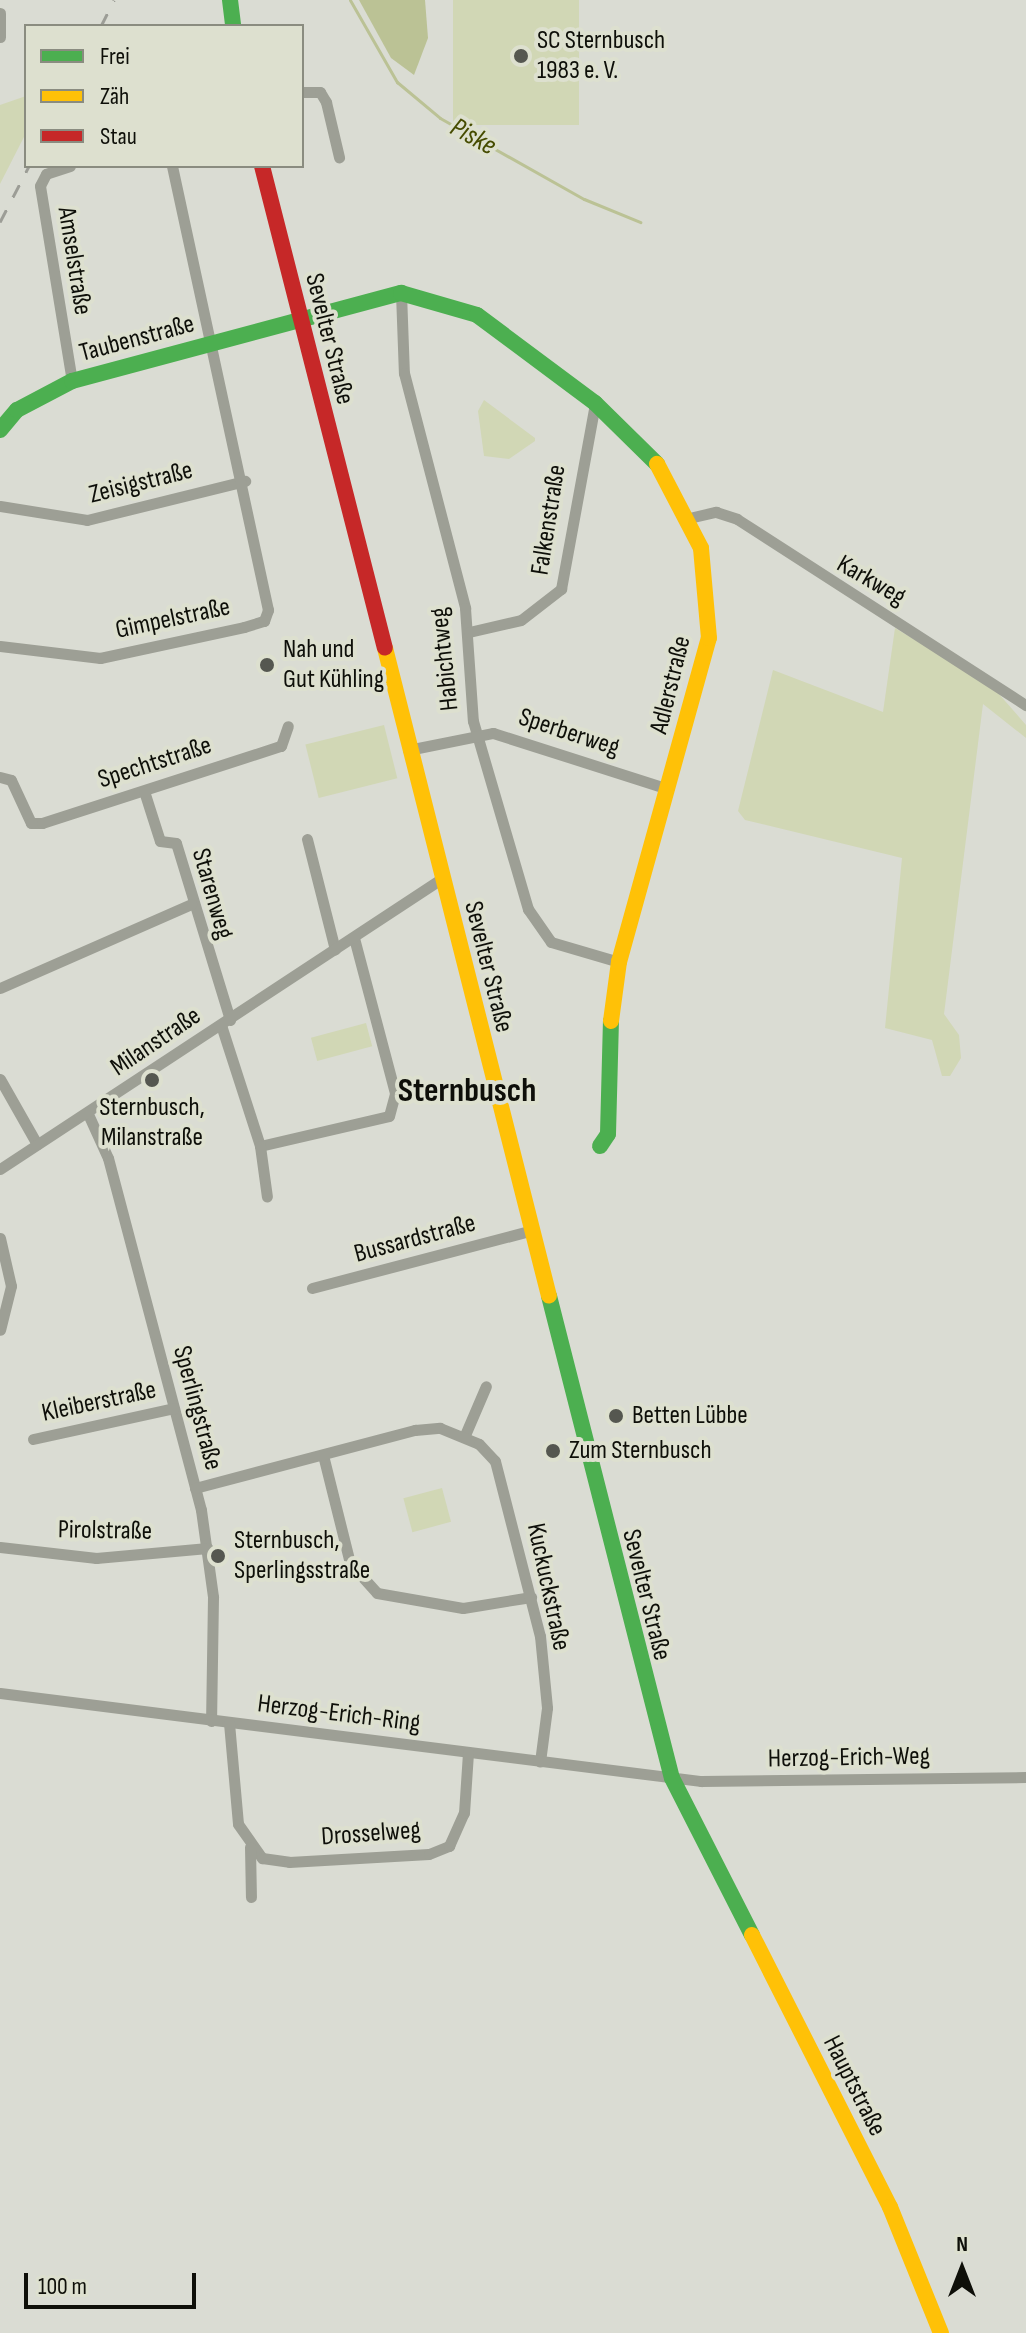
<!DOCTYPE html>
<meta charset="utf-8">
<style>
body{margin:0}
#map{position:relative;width:1026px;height:2333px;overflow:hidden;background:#dadcd3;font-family:"Sofia Sans Condensed",sans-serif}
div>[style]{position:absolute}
.green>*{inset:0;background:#d1d7b5;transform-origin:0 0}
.water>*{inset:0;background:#bbc295}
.stream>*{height:3px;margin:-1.5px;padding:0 1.5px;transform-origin:1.5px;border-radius:1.5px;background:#bbc295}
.street>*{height:11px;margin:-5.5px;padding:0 5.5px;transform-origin:5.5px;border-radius:5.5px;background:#9d9f95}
.fast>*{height:16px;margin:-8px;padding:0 8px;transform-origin:8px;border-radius:8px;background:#4caf50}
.slow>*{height:16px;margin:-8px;padding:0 8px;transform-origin:8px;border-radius:8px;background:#ffc107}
.jam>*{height:16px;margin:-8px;padding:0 8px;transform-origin:8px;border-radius:8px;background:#c62828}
.rail>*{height:3px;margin-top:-1.5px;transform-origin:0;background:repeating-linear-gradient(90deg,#9c9d96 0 14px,transparent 0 28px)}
.dots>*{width:22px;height:22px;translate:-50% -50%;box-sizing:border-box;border:4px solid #dde0cf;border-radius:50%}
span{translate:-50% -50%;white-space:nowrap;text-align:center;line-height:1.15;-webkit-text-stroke:8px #dde0cf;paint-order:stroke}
.poi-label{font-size:26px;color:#0e0f09}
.left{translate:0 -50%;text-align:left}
.street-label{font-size:26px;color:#0e0f09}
.water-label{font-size:28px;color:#464c01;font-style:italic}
.district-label{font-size:34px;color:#0e0f09;font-weight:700}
.legend{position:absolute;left:24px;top:24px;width:280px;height:144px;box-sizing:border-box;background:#dde0cf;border:2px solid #8a8c80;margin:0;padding:10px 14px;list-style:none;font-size:24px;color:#0e0f09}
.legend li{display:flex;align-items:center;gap:16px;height:40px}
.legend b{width:40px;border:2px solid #8a8c80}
.north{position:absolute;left:922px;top:2229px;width:80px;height:80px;-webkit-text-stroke:6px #dde0cf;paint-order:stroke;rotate:0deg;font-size:22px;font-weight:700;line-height:32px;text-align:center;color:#0e0f09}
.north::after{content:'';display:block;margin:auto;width:28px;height:36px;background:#0e0f09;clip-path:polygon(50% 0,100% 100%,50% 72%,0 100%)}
.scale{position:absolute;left:24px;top:2273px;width:172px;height:36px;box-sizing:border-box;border:4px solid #0e0f09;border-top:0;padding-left:10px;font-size:24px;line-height:28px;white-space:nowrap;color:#0e0f09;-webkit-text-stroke:6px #dde0cf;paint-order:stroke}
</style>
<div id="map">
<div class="green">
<i style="left:453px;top:0;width:126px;height:125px"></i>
<i style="clip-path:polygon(26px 96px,26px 133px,0 184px,0 105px)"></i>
<i style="clip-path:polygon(484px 400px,535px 438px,535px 441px,509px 459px,484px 456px,478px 411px)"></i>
<i style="clip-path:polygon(895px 628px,991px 685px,1026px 725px,1026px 738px,983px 704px,944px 1014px,959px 1035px,961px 1058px,950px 1076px,942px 1076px,932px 1040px,885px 1028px,902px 858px,745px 820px,738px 811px,773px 670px,883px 712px)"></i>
<i style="left:384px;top:725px;width:55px;height:81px;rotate:76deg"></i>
<i style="left:366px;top:1023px;width:24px;height:57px;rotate:75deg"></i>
<i style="left:442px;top:1488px;width:35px;height:40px;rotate:75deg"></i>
</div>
<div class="water">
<i style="clip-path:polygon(359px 0,425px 0,428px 38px,414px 75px,391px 58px)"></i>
</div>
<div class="stream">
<i style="left:350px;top:0;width:95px;rotate:60.2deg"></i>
<i style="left:397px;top:82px;width:56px;rotate:39.9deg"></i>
<i style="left:440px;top:118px;width:165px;rotate:29.4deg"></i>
<i style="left:584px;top:199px;width:61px;rotate:22.3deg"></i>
</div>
<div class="street">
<i style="left:0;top:13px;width:24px;rotate:90deg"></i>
<i style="left:302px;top:92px;width:18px"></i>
<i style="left:320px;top:92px;width:12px;rotate:59deg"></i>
<i style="left:326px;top:102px;width:57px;rotate:76.7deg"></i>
<i style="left:70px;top:166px;width:25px;rotate:162deg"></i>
<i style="left:46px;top:174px;width:13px;rotate:117deg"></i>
<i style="left:40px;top:186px;width:198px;rotate:80.7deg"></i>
<i style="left:401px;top:293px;width:80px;rotate:87.9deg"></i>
<i style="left:404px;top:373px;width:243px;rotate:75.4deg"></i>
<i style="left:465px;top:608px;width:113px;rotate:86deg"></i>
<i style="left:473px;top:721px;width:196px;rotate:73.7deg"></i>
<i style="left:528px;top:909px;width:40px;rotate:55.1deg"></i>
<i style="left:551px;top:942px;width:71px;rotate:16.4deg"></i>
<i style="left:0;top:506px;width:88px;rotate:9.1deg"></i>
<i style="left:87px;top:520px;width:163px;rotate:-13.9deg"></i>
<i style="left:689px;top:518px;width:28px;rotate:-13deg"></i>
<i style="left:716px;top:512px;width:22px;rotate:18deg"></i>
<i style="left:737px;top:519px;width:344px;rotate:32.8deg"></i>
<i style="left:469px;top:632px;width:53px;rotate:-13deg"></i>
<i style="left:521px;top:620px;width:51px;rotate:-37.8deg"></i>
<i style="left:561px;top:589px;width:189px;rotate:-79.6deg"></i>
<i style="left:0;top:646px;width:101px;rotate:6.8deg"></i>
<i style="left:100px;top:658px;width:147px;rotate:-12.1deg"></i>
<i style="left:244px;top:627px;width:21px;rotate:-17deg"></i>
<i style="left:264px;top:621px;width:12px;rotate:-70deg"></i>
<i style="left:268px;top:610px;width:454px;rotate:-102.2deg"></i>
<i style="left:408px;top:750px;width:87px;rotate:-11.3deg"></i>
<i style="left:493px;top:733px;width:184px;rotate:17.7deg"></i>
<i style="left:0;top:777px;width:11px;rotate:15deg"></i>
<i style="left:11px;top:780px;width:47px;rotate:65.1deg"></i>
<i style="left:31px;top:823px;width:11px"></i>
<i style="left:42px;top:823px;width:251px;rotate:-17.9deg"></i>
<i style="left:281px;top:746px;width:21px;rotate:-71deg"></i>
<i style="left:144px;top:791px;width:52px;rotate:72.3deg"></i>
<i style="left:160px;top:841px;width:16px;rotate:7deg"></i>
<i style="left:176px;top:843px;width:185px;rotate:73deg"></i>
<i style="left:307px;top:839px;width:114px;rotate:75.8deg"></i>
<i style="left:0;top:988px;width:209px;rotate:-23.7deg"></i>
<i style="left:221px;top:1025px;width:127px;rotate:72.1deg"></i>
<i style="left:260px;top:1146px;width:132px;rotate:-13.1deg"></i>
<i style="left:389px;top:1116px;width:24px;rotate:-75deg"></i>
<i style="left:395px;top:1093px;width:160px;rotate:-104.8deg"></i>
<i style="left:0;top:1079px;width:75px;rotate:60.4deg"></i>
<i style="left:88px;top:1114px;width:48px;rotate:65.6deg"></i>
<i style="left:108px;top:1158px;width:364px;rotate:75.2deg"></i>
<i style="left:201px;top:1510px;width:88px;rotate:82.1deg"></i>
<i style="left:213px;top:1597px;width:124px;rotate:90.9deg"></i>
<i style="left:260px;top:1146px;width:51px;rotate:82.2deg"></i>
<i style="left:0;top:1169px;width:528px;rotate:-33.33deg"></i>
<i style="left:0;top:1238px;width:49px;rotate:77.1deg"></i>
<i style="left:11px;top:1286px;width:45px;rotate:104deg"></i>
<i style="left:312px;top:1288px;width:224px;rotate:-14.7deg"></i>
<i style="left:465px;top:1435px;width:53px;rotate:-66.8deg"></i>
<i style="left:33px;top:1439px;width:144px;rotate:-12.4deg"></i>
<i style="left:323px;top:1455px;width:111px;rotate:76deg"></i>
<i style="left:350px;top:1563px;width:40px;rotate:48deg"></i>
<i style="left:377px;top:1593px;width:87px;rotate:9.9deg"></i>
<i style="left:463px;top:1608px;width:69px;rotate:-9.2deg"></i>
<i style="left:195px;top:1488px;width:228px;rotate:-14.8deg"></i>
<i style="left:415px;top:1430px;width:25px;rotate:-5deg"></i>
<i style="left:440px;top:1428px;width:42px;rotate:22.3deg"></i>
<i style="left:479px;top:1444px;width:23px;rotate:47deg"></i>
<i style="left:495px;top:1461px;width:181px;rotate:75.6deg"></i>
<i style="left:540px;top:1636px;width:72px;rotate:84.4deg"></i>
<i style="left:547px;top:1708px;width:54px;rotate:97.4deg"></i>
<i style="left:0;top:1547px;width:97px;rotate:6.5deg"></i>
<i style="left:96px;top:1558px;width:112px;rotate:-5.1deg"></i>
<i style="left:0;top:1693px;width:707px;rotate:7.16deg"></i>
<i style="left:701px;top:1781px;width:325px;rotate:-0.7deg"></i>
<i style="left:229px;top:1723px;width:101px;rotate:84.9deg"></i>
<i style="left:238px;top:1824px;width:42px;rotate:54.8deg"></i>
<i style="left:262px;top:1858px;width:27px;rotate:8deg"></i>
<i style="left:289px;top:1862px;width:140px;rotate:-3.3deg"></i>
<i style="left:429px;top:1854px;width:22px;rotate:-22deg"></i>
<i style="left:449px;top:1846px;width:36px;rotate:-66deg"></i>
<i style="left:464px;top:1813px;width:61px;rotate:-86.2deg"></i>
<i style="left:250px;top:1847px;width:50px;rotate:88.9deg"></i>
</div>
<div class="fast">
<i style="left:230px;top:0;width:26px;rotate:83deg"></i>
<i style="left:0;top:430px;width:26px;rotate:-50deg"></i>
<i style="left:17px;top:410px;width:62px;rotate:-27.8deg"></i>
<i style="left:72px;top:381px;width:341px;rotate:-15deg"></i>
<i style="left:401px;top:293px;width:79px;rotate:16.1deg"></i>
<i style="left:477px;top:315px;width:147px;rotate:36.7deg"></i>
<i style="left:595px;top:403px;width:87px;rotate:44.5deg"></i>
<i style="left:600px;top:1146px;width:14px;rotate:-56deg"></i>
<i style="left:608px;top:1134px;width:113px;rotate:-88.5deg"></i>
<i style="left:549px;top:1296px;width:497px;rotate:75.7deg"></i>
<i style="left:672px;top:1778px;width:176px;rotate:63deg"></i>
</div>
<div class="slow">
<i style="left:385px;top:648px;width:668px;rotate:75.8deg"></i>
<i style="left:611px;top:1021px;width:60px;rotate:-82.3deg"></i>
<i style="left:619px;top:962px;width:336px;rotate:-74.5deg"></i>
<i style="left:709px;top:638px;width:90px;rotate:-95.1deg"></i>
<i style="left:701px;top:548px;width:95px;rotate:-117.6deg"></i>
<i style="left:752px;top:1935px;width:305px;rotate:63.1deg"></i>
<i style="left:890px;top:2207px;width:136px;rotate:68deg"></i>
</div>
<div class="jam">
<i style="left:262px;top:166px;width:497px;rotate:75.7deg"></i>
</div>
<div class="rail">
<i style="left:101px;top:26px;width:29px;rotate:-63deg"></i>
<i style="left:0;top:222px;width:63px;rotate:-62.6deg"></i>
</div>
<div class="dots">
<i style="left:521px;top:56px;background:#555750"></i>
<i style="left:267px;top:665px;background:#555750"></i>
<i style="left:152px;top:1080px;background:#555750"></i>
<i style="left:616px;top:1416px;background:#555750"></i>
<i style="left:553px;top:1451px;background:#555750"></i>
<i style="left:218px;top:1556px;background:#555750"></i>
</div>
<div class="poi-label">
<span class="left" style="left:537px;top:56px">SC Sternbusch<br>1983 e. V.</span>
<span class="left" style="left:283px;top:665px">Nah und<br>Gut Kühling</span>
<span style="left:152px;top:1123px">Sternbusch,<br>Milanstraße</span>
<span class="left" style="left:632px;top:1416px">Betten Lübbe</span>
<span class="left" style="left:569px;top:1451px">Zum Sternbusch</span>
<span class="left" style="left:234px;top:1556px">Sternbusch,<br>Sperlingsstraße</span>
</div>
<div class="street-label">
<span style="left:74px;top:261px;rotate:81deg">Amselstraße</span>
<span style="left:137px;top:339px;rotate:-15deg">Taubenstraße</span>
<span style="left:329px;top:339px;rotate:76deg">Sevelter Straße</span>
<span style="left:141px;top:483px;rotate:-14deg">Zeisigstraße</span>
<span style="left:549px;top:520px;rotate:-81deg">Falkenstraße</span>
<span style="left:871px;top:581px;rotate:30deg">Karkweg</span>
<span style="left:173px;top:619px;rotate:-12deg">Gimpelstraße</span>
<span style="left:445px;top:659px;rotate:-96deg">Habichtweg</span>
<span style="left:671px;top:685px;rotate:-76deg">Adlerstraße</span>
<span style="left:569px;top:733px;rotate:18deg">Sperberweg</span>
<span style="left:155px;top:763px;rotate:-18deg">Spechtstraße</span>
<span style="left:212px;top:894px;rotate:74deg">Starenweg</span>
<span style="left:488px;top:967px;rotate:76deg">Sevelter Straße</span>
<span style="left:156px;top:1042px;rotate:-34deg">Milanstraße</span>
<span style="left:415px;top:1239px;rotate:-15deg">Bussardstraße</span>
<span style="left:99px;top:1402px;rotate:-12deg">Kleiberstraße</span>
<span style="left:197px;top:1408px;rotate:75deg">Sperlingstraße</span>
<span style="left:105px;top:1531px;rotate:1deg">Pirolstraße</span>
<span style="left:548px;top:1587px;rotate:78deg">Kuckuckstraße</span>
<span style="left:646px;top:1595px;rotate:76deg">Sevelter Straße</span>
<span style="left:339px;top:1714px;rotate:7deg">Herzog-Erich-Ring</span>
<span style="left:849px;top:1758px;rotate:-1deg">Herzog-Erich-Weg</span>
<span style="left:371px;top:1834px;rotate:-4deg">Drosselweg</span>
<span style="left:854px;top:2086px;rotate:63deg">Hauptstraße</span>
</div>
<div class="water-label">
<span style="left:473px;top:137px;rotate:29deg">Piske</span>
</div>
<div class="district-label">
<span style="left:467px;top:1091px">Sternbusch</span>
</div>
<ul class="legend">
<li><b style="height:10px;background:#4caf50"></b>Frei</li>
<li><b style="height:10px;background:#ffc107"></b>Zäh</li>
<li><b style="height:10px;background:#c62828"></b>Stau</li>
</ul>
<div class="north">N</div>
<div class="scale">100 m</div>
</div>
